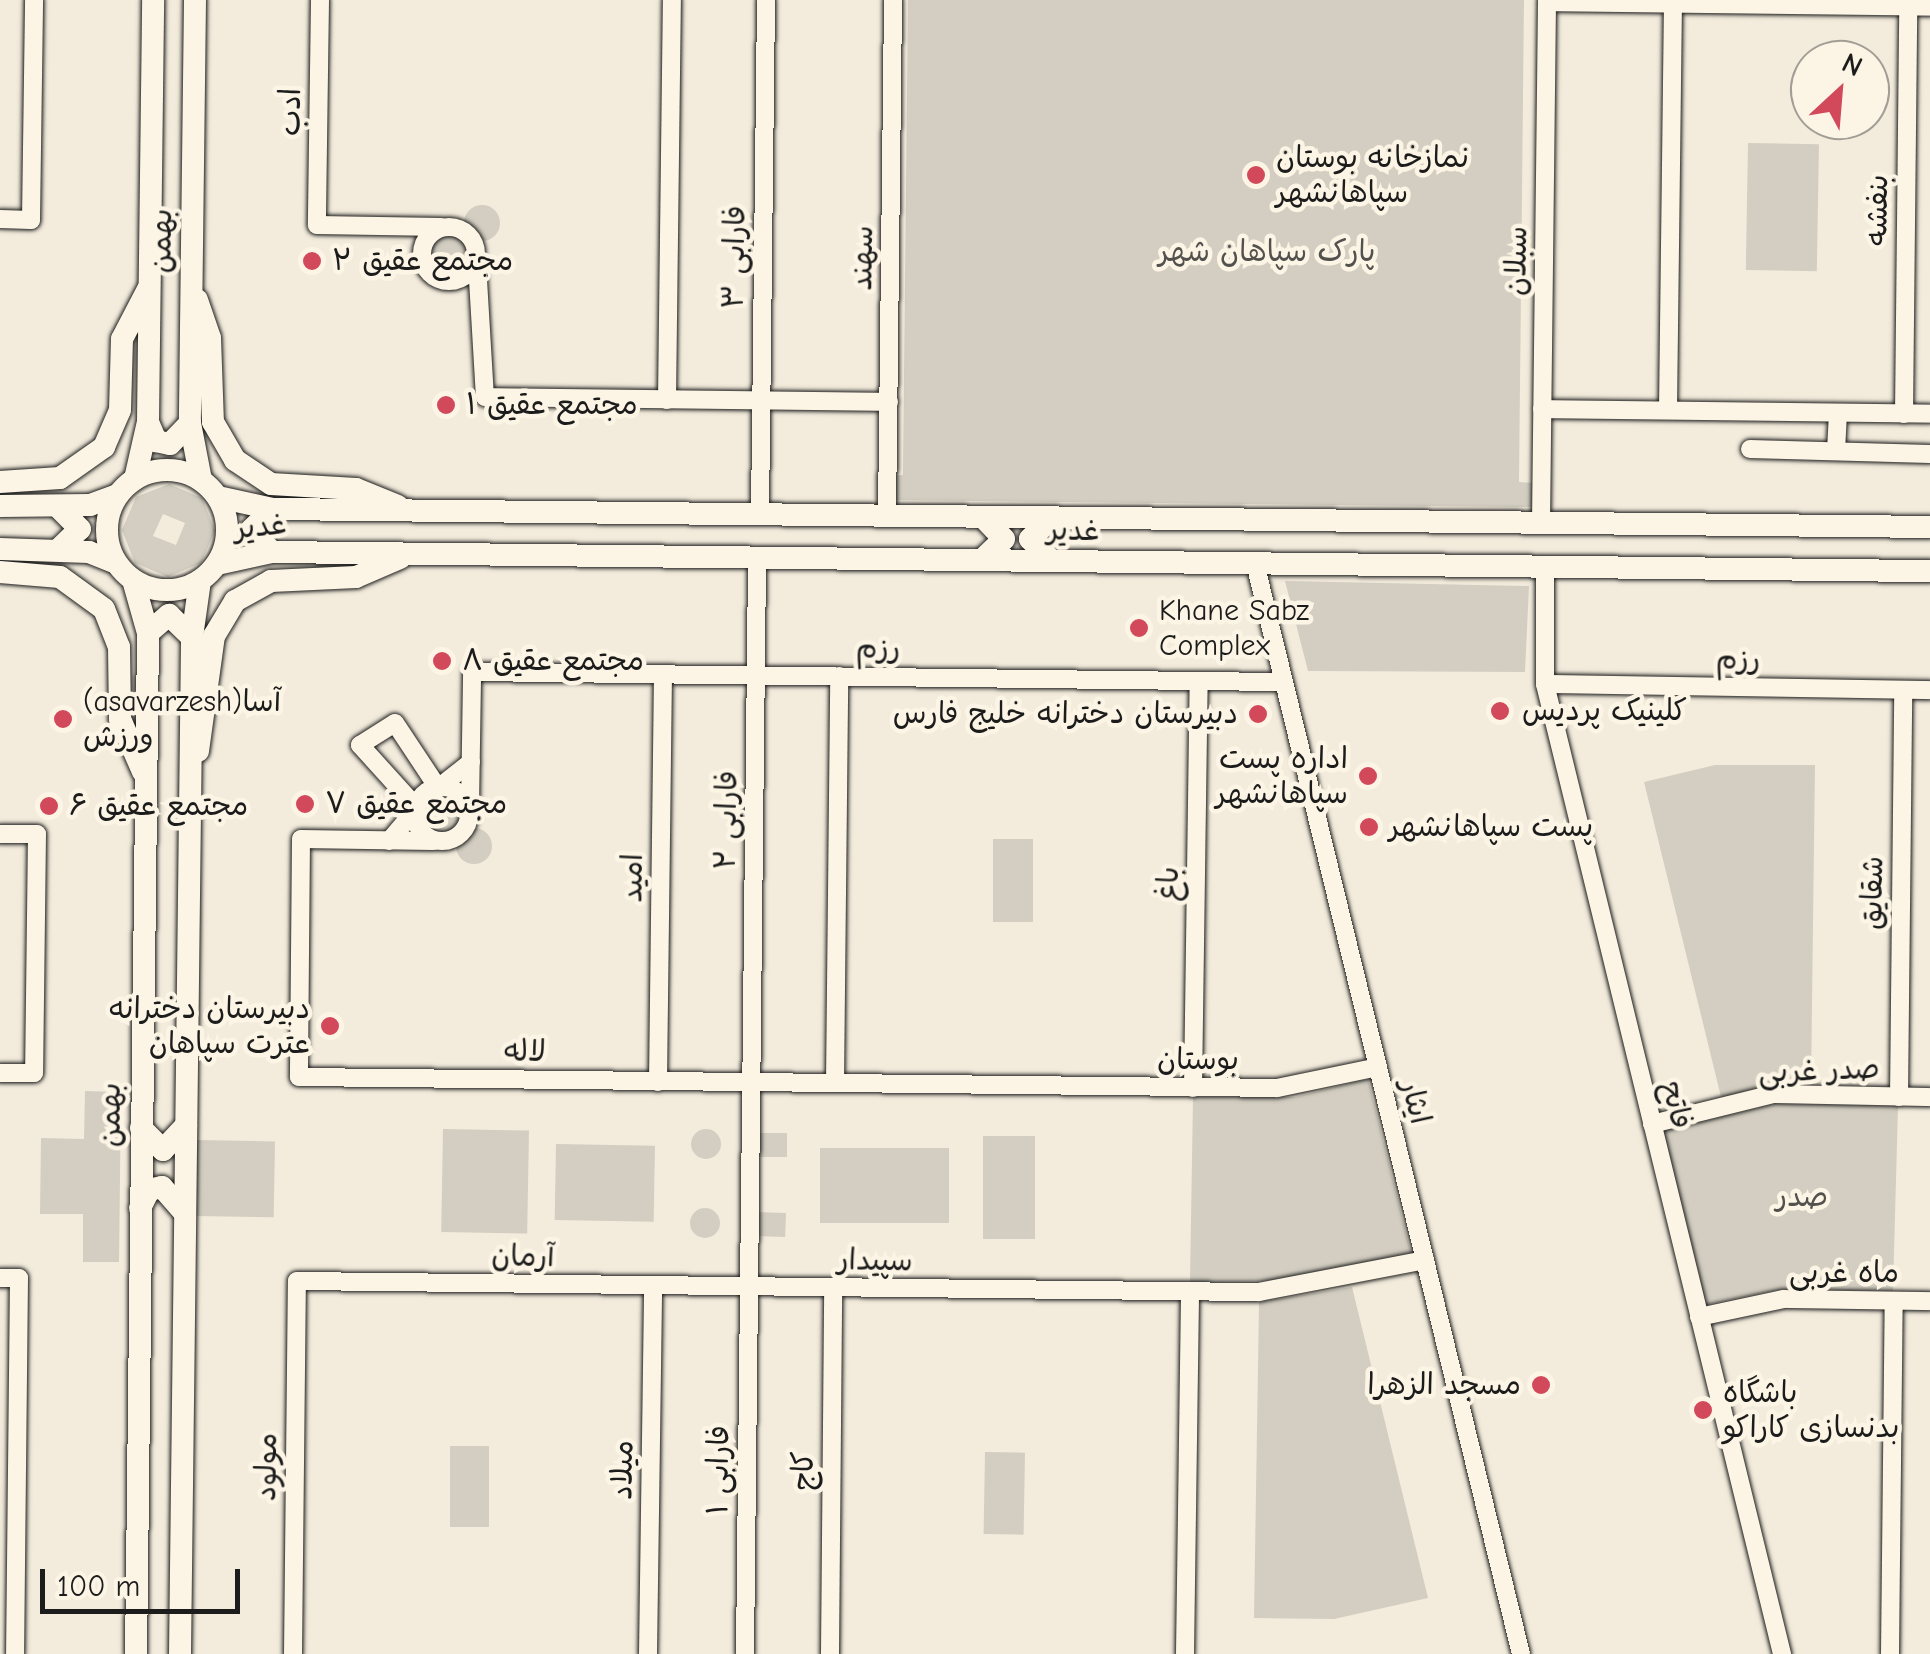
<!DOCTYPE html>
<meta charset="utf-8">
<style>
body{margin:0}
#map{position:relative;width:1930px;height:1654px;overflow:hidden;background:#f3ecdd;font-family:"Comic Neue","Playpen Sans Arabic",sans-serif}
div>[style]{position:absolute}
.green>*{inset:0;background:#d3cec1;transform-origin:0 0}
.round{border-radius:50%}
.roads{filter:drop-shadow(0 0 2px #1c1c1c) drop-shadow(0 0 2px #1c1c1c)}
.minor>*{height:18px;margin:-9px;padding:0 9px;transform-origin:9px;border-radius:9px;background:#fcf5e5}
.minor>.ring{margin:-9px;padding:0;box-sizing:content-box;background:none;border:18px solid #fcf5e5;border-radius:50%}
.major>*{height:22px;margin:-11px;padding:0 11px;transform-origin:11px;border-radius:11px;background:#fcf5e5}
.major>.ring{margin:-11px;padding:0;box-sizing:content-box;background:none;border:22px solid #fcf5e5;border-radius:50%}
.dots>*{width:28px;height:28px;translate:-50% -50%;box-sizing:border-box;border:5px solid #fcf5e5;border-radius:50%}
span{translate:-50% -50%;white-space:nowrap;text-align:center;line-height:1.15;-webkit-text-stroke:9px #fcf5e5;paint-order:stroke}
.street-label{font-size:30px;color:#1c1c1c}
.poi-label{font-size:30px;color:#1c1c1c}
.left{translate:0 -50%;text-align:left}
.right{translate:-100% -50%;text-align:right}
.park-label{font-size:30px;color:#53514e}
.north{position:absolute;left:1790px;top:40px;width:100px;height:100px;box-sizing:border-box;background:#fcf5e5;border:2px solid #a29e95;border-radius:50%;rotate:26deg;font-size:28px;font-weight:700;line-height:40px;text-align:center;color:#1c1c1c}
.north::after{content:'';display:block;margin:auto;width:35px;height:45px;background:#d1495b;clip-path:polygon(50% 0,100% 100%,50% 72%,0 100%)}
.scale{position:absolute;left:40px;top:1569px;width:200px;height:45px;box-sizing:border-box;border:5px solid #1c1c1c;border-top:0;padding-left:12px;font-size:30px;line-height:35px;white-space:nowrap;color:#1c1c1c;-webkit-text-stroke:8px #fcf5e5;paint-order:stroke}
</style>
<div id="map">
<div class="green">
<i style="clip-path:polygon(908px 0,1524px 0,1519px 482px,1533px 483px,1532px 507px,889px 500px,889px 476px,903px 475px)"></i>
<i style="left:1748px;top:143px;width:71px;height:127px;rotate:1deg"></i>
<i class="round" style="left:464px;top:205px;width:36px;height:36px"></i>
<i class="round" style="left:430px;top:235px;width:38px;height:38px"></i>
<i style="clip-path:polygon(evenodd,169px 484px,202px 498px,215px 531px,201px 563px,168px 577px,135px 563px,122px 530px,136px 497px,169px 484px,163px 514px,185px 523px,176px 545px,153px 536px,163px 514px)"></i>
<i style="clip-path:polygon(1285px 581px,1529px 586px,1525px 672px,1308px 671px)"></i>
<i style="clip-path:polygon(1715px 765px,1815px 765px,1811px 1085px,1721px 1097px,1644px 782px)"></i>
<i class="round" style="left:423px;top:795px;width:38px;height:38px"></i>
<i class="round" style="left:456px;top:828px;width:36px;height:36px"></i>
<i style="left:993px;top:839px;width:40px;height:83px"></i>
<i style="clip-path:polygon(1368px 1079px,1411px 1253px,1297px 1280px,1190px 1282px,1193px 1097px,1295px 1097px)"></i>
<i style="clip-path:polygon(85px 1091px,121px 1092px,119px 1262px,83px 1262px,83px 1214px,40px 1214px,41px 1138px,84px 1139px)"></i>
<i style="clip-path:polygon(1775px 1104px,1898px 1106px,1893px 1291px,1783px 1289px,1704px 1305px,1662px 1131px)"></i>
<i class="round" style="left:691px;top:1129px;width:30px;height:30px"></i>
<i style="left:443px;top:1129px;width:86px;height:103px;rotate:1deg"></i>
<i style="left:757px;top:1133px;width:30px;height:24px"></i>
<i style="left:983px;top:1136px;width:52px;height:103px"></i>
<i style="left:196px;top:1140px;width:79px;height:76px;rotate:1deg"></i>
<i style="left:556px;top:1144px;width:99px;height:76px;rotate:1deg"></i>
<i style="left:820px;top:1148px;width:129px;height:75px"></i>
<i class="round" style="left:690px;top:1208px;width:30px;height:30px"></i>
<i style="left:756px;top:1212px;width:30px;height:24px;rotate:2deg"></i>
<i style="clip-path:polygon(1352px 1287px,1428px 1598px,1334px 1619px,1254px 1618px,1259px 1302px)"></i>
<i style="left:450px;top:1446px;width:39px;height:81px"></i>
<i style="left:985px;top:1452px;width:40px;height:82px;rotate:1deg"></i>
</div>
<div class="roads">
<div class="minor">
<i style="left:320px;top:0;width:225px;rotate:90.8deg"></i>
<i style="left:317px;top:225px;width:124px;rotate:0.9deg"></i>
<i style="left:1547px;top:2px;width:383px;rotate:0.7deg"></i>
<i style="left:0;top:219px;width:31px;rotate:2deg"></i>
<i style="left:31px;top:220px;width:220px;rotate:-89.2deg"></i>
<i class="ring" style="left:422px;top:227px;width:36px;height:36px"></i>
<i style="left:477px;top:263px;width:134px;rotate:86.6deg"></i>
<i style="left:485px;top:397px;width:404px;rotate:0.7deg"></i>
<i style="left:667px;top:400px;width:400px;rotate:-89.3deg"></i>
<i style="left:1542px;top:409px;width:388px;rotate:0.7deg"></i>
<i style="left:1668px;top:410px;width:407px;rotate:-89.3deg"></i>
<i style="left:1904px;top:414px;width:407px;rotate:-89.4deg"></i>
<i style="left:1750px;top:449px;width:180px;rotate:1.6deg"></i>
<i style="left:1836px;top:451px;width:38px;rotate:-87deg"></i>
<i style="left:760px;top:514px;width:514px;rotate:-89.33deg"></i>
<i style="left:887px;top:516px;width:516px;rotate:-89.33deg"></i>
<i style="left:1541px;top:523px;width:523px;rotate:-89.34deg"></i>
<i style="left:1255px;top:563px;width:1123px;rotate:76.3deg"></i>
<i style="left:1545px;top:566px;width:118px;rotate:90deg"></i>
<i style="left:1545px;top:684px;width:999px;rotate:76.27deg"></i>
<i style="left:1545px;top:684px;width:385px;rotate:0.9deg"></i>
<i class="ring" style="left:415px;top:787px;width:36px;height:36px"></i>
<i style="left:470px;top:806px;width:134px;rotate:-89.1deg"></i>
<i style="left:472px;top:672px;width:812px;rotate:0.71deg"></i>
<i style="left:0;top:834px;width:37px"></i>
<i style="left:37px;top:834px;width:239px;rotate:90.7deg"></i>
<i style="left:34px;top:1073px;width:34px;rotate:180deg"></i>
<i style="left:389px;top:841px;width:43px;rotate:-49.7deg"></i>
<i style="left:417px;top:808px;width:85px;rotate:-132.1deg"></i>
<i style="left:360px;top:745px;width:41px;rotate:-32.2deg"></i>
<i style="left:395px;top:723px;width:78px;rotate:56.5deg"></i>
<i style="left:438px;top:788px;width:42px;rotate:-38.2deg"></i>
<i style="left:433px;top:841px;width:132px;rotate:-179.1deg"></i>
<i style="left:301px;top:839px;width:238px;rotate:90.5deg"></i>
<i style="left:299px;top:1077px;width:978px;rotate:0.64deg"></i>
<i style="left:1277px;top:1088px;width:103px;rotate:-11.7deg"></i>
<i style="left:658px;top:1082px;width:407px;rotate:-89.3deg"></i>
<i style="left:835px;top:1083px;width:407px;rotate:-89.4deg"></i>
<i style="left:1193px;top:1088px;width:407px;rotate:-89.2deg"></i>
<i style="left:1899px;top:1097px;width:407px;rotate:-89.4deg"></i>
<i style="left:1652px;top:1124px;width:125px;rotate:-13.9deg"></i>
<i style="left:1773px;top:1094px;width:157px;rotate:1.1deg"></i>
<i style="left:0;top:1278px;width:19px"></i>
<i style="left:19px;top:1278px;width:376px;rotate:90.6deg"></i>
<i style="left:1699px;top:1317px;width:87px;rotate:-12deg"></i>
<i style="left:1784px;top:1299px;width:146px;rotate:0.8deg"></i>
<i style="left:293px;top:1654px;width:373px;rotate:-89.4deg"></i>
<i style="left:297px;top:1281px;width:962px;rotate:0.66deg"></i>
<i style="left:1259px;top:1292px;width:169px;rotate:-10.9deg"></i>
<i style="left:648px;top:1654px;width:368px;rotate:-89.2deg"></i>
<i style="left:745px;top:1654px;width:1096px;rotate:-89.37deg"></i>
<i style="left:830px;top:1654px;width:366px;rotate:-89.5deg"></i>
<i style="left:1185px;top:1654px;width:362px;rotate:-89.2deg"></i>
<i style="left:1890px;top:1654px;width:353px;rotate:-89.4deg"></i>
</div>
<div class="major">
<i style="left:195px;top:0;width:423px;rotate:90.7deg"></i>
<i style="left:190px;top:423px;width:58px;rotate:79.1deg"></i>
<i style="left:197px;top:300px;width:40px;rotate:71.1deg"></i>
<i style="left:210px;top:338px;width:84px;rotate:88deg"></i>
<i style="left:213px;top:422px;width:44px;rotate:59.9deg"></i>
<i style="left:235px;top:460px;width:43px;rotate:33.7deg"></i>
<i style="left:271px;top:484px;width:85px;rotate:3.4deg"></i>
<i style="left:356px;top:489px;width:45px;rotate:22deg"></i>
<i style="left:148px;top:422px;width:21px;rotate:67deg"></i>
<i style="left:156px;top:441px;width:14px;rotate:12deg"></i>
<i style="left:170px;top:444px;width:29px;rotate:-46deg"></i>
<i class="ring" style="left:107px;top:470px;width:98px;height:98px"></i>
<i style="left:135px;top:479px;width:58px;rotate:-77.2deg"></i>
<i style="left:148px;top:422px;width:422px;rotate:-89.3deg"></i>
<i style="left:0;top:482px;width:60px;rotate:-3.8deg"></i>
<i style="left:60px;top:478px;width:54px;rotate:-35.2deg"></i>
<i style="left:104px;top:447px;width:40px;rotate:-66.6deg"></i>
<i style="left:120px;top:410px;width:71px;rotate:-88.4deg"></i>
<i style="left:122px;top:339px;width:56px;rotate:-62.5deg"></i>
<i style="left:218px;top:497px;width:56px;rotate:12.3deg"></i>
<i style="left:273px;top:509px;width:1657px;rotate:0.62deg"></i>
<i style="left:0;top:506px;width:90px;rotate:-0.6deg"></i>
<i style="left:90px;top:505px;width:29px;rotate:-20deg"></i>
<i style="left:0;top:549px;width:89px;rotate:1.9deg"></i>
<i style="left:89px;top:552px;width:29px;rotate:22deg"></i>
<i style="left:58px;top:550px;width:30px;rotate:-44deg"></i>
<i style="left:80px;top:529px;width:31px;rotate:-135deg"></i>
<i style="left:272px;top:552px;width:30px;rotate:-134deg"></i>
<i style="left:251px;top:530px;width:30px;rotate:-44deg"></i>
<i style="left:982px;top:560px;width:30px;rotate:-44deg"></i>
<i style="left:1004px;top:539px;width:30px;rotate:-134deg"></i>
<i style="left:1052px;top:561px;width:31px;rotate:-135deg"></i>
<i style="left:1030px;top:539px;width:30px;rotate:-44deg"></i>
<i style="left:217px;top:564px;width:56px;rotate:-12.3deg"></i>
<i style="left:272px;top:552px;width:1658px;rotate:0.66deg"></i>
<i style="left:0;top:572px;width:60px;rotate:4.8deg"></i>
<i style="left:60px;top:577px;width:54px;rotate:36deg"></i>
<i style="left:104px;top:609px;width:41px;rotate:68.5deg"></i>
<i style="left:119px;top:647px;width:72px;rotate:89.2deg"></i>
<i style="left:120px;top:719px;width:58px;rotate:66.5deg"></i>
<i style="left:133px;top:580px;width:55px;rotate:74.2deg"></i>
<i style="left:148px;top:633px;width:1021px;rotate:90.67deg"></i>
<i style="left:148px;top:633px;width:28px;rotate:-41deg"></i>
<i style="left:169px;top:615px;width:32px;rotate:44deg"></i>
<i style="left:198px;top:751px;width:116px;rotate:-82.1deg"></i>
<i style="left:214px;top:636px;width:41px;rotate:-59deg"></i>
<i style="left:235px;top:601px;width:41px;rotate:-29.1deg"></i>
<i style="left:271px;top:581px;width:85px;rotate:-2.7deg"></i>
<i style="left:356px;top:577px;width:48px;rotate:-23.4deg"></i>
<i style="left:141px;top:1128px;width:31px;rotate:45deg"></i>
<i style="left:163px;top:1150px;width:34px;rotate:-47deg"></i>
<i style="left:140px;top:1208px;width:20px;rotate:-63deg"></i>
<i style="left:149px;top:1190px;width:13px;rotate:-13deg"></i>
<i style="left:162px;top:1187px;width:33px;rotate:49deg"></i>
<i style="left:180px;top:1654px;width:1017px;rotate:-89.32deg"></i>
<i style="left:192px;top:637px;width:57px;rotate:-81.9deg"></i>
</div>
</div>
<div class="dots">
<i style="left:1256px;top:175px;background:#d1495b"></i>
<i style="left:312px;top:261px;background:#d1495b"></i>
<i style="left:446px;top:405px;background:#d1495b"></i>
<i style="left:1139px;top:628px;background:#d1495b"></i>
<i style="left:442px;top:661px;background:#d1495b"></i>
<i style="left:1500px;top:711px;background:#d1495b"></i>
<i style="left:1258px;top:714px;background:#d1495b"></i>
<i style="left:63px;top:719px;background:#d1495b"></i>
<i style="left:1368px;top:776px;background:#d1495b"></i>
<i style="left:305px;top:804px;background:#d1495b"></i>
<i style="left:49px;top:806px;background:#d1495b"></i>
<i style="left:1369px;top:827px;background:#d1495b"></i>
<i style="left:330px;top:1026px;background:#d1495b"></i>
<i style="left:1541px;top:1385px;background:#d1495b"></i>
<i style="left:1703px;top:1410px;background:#d1495b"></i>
</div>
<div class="street-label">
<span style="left:291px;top:112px;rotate:-89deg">ادب</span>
<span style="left:1878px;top:210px;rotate:-89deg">بنفشه</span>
<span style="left:162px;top:241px;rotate:-89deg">بهمن</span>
<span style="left:735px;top:257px;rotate:-89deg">فارابی ۳</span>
<span style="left:863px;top:258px;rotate:-89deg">سهند</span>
<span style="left:1517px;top:261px;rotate:-89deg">سبلان</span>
<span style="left:260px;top:527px;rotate:-6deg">غدیر</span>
<span style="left:1073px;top:531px;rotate:1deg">غدیر</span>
<span style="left:878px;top:649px;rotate:1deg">رزم</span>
<span style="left:1738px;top:660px;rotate:1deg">رزم</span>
<span style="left:727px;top:820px;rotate:-89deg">فارابی ۲</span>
<span style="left:633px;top:878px;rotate:-89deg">امید</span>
<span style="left:1169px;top:884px;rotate:-89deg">باغ</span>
<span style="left:1873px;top:893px;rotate:-89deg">شقایق</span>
<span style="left:525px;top:1052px;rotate:1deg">لاله</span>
<span style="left:1198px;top:1060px">بوستان</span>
<span style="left:1819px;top:1071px;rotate:-2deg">صدر غربی</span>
<span style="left:1415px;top:1102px;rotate:76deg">ایثار</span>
<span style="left:1676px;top:1105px;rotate:76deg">فاتح</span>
<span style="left:111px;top:1115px;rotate:-90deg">بهمن</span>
<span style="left:523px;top:1257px;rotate:1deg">آرمان</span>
<span style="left:875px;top:1261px;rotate:1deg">سپیدار</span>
<span style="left:1844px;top:1273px">ماه غربی</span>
<span style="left:267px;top:1467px;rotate:-89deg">مولود</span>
<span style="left:623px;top:1470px;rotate:-89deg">میلاد</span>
<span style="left:719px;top:1470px;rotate:-89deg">فارابی ۱</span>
<span style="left:804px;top:1471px;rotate:-89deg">کاج</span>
</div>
<div class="poi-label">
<span class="left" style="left:1276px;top:175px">نمازخانه بوستان<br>سپاهانشهر</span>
<span class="left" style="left:332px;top:261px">مجتمع عقیق ۲</span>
<span class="left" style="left:466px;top:405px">مجتمع عقیق ۱</span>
<span class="left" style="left:1159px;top:628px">Khane Sabz<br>Complex</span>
<span class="left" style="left:462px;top:661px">مجتمع عقیق ۸</span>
<span class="left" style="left:83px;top:719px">(asavarzesh)آسا<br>ورزش</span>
<span class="left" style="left:1522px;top:711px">کلینیک پردیس</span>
<span class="right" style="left:1238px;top:714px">دبیرستان دخترانه خلیج فارس</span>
<span class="right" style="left:1348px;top:776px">اداره پست<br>سپاهانشهر</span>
<span class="left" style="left:325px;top:804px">مجتمع عقیق ۷</span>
<span class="left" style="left:69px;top:806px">مجتمع عقیق ۶</span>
<span class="left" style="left:1389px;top:827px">پست سپاهانشهر</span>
<span class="right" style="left:310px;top:1026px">دبیرستان دخترانه<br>عترت سپاهان</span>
<span class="right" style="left:1521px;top:1385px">مسجد الزهرا</span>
<span class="left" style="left:1723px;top:1410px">باشگاه<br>بدنسازی کاراکو</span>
</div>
<div class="park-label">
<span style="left:1267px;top:252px">پارک سپاهان شهر</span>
<span style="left:1802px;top:1197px">صدر</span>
</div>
<div class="north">N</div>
<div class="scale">100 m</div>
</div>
